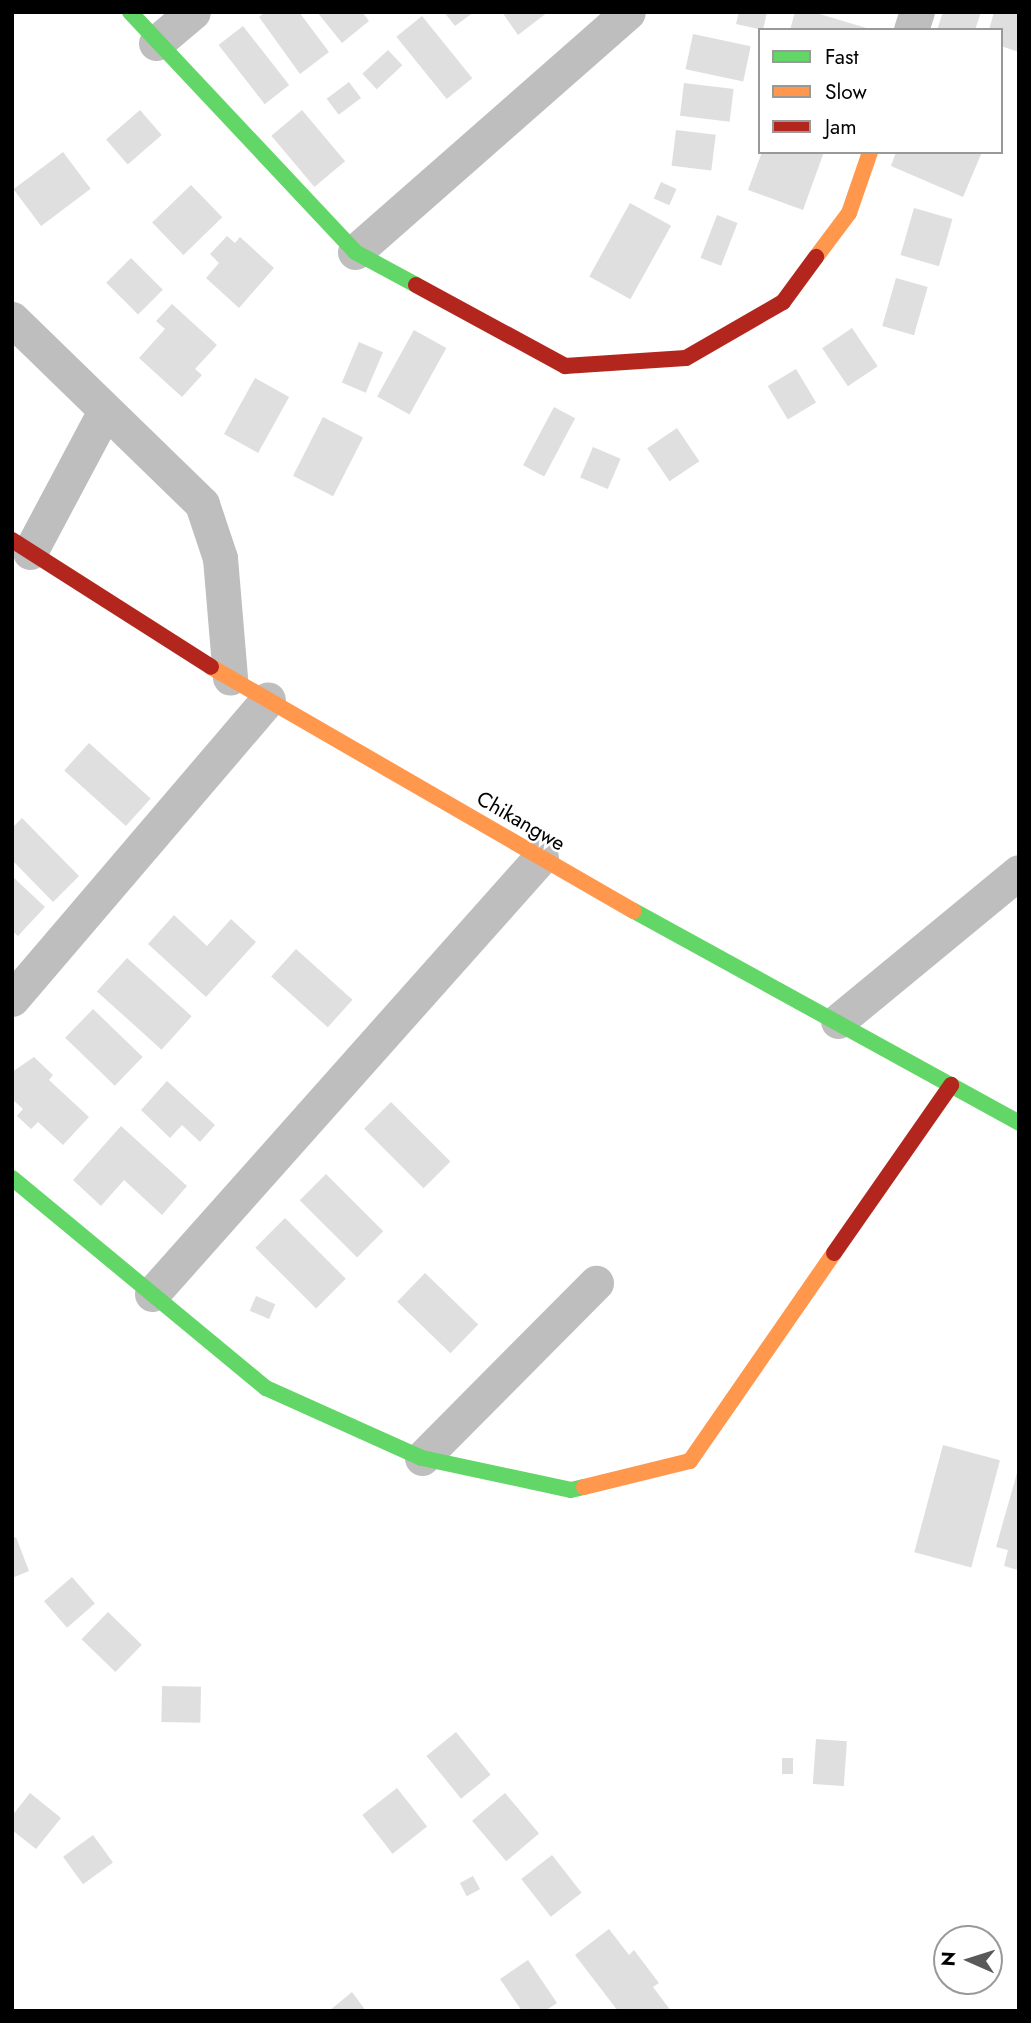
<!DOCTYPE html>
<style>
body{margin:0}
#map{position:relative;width:1031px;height:2023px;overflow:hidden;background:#fff;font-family:Jost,sans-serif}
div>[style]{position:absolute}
.building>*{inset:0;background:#dfdfdf;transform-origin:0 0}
.street>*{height:35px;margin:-17.5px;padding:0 17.5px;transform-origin:17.5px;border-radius:17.5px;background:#bebebe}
.fast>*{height:16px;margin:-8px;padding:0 8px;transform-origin:8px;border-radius:8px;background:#63d668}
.slow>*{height:16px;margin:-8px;padding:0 8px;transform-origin:8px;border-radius:8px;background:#ff974d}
.jam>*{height:16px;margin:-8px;padding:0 8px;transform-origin:8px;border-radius:8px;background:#b3261e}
span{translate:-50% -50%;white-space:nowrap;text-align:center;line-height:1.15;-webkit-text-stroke:5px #fff;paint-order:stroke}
.street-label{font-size:21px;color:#000}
.frame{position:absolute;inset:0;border:14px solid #000;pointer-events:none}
.legend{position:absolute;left:758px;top:28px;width:245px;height:126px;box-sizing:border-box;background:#fff;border:2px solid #999;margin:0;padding:9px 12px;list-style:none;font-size:21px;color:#000}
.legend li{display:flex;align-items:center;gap:14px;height:35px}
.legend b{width:35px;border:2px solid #999}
.north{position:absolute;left:933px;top:1925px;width:70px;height:70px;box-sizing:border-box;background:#fff;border:2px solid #999;border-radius:50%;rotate:273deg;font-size:19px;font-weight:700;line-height:28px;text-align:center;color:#000}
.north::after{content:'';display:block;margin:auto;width:24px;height:32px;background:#595959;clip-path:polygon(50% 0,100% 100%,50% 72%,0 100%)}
</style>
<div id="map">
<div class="building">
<i style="clip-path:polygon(265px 12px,299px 12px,329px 52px,300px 74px,259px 17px)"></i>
<i style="clip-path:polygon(317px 12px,362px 12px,369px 21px,342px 43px)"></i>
<i style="clip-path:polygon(444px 12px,474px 12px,455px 26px)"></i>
<i style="clip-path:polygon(502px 12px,548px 12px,518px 35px)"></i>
<i style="clip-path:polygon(739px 12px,767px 12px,763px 30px,736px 24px)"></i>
<i style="clip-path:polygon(795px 12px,813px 12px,873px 30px,790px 30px)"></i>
<i style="clip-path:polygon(943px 12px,981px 12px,975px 30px,937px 30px)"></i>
<i style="clip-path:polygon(994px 12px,1019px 12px,1019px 52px,1001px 46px,1001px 30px,989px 30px)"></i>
<i style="left:422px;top:16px;width:80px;height:33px;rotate:51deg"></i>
<i style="left:243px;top:26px;width:75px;height:31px;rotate:52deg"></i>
<i style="left:693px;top:34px;width:59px;height:36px;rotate:12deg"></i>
<i style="left:388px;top:50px;width:21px;height:35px;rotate:47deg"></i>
<i style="left:349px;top:82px;width:20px;height:28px;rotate:53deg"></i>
<i style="left:684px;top:83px;width:50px;height:33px;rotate:7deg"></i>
<i style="left:140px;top:110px;width:33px;height:45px;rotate:49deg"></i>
<i style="left:302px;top:110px;width:67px;height:40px;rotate:50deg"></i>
<i style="left:676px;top:130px;width:40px;height:36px;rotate:7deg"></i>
<i style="left:63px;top:152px;width:46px;height:62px;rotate:53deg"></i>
<i style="clip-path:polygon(762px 152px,824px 152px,803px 210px,748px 190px)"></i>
<i style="clip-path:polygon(896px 152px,982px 152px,963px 197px,891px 166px)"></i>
<i style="left:661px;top:182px;width:17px;height:18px;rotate:24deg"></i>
<i style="left:191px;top:185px;width:45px;height:54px;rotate:46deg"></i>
<i style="left:630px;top:203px;width:47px;height:84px;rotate:29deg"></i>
<i style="left:914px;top:208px;width:40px;height:49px;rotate:16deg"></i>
<i style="left:717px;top:215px;width:22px;height:46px;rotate:21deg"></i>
<i style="clip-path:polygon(227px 236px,235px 243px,240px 237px,274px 268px,239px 308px,206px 278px,219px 263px,210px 254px)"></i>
<i style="left:131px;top:258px;width:45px;height:35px;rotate:45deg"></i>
<i style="left:896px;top:278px;width:33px;height:50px;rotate:16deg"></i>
<i style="clip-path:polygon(172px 304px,217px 345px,195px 369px,202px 375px,182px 397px,139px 358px,165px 329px,156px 321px)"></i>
<i style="left:852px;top:328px;width:46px;height:36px;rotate:56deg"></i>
<i style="left:414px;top:330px;width:37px;height:76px;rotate:29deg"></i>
<i style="left:359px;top:342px;width:26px;height:44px;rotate:23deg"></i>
<i style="left:796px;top:369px;width:39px;height:33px;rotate:59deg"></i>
<i style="left:255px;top:378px;width:39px;height:64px;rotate:29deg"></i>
<i style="left:554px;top:407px;width:24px;height:66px;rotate:28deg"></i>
<i style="left:323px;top:417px;width:45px;height:66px;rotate:27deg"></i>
<i style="left:677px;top:428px;width:40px;height:36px;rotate:56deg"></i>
<i style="left:593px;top:447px;width:30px;height:33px;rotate:23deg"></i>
<i style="left:89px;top:743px;width:83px;height:37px;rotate:42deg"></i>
<i style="clip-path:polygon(22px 818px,79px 876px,53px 902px,12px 860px,12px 828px)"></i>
<i style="clip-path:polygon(12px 876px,45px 907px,18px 936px,12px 931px)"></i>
<i style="clip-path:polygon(174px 915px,207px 946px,231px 919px,256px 942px,206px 997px,148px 944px)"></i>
<i style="left:296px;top:949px;width:76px;height:37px;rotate:42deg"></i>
<i style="left:127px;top:958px;width:87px;height:45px;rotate:42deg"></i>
<i style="left:93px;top:1009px;width:69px;height:40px;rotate:44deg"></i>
<i style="clip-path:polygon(34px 1057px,53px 1075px,49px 1080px,89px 1117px,63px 1145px,38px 1122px,31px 1129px,17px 1116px,23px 1109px,12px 1099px,12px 1072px)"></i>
<i style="clip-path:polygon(167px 1081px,215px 1125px,200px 1142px,182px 1125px,170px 1138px,141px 1110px)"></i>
<i style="left:391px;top:1102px;width:84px;height:38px;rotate:45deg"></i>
<i style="clip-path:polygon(121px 1126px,187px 1186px,162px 1215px,124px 1180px,101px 1206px,73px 1180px)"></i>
<i style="left:326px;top:1174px;width:81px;height:37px;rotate:45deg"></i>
<i style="left:285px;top:1218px;width:86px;height:42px;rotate:45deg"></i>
<i style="left:425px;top:1273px;width:74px;height:40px;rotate:44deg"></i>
<i style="left:256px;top:1296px;width:21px;height:16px;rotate:23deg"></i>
<i style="left:943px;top:1445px;width:59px;height:111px;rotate:15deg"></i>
<i style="clip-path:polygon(1019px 1466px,1019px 1566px,1018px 1570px,1004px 1566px,1008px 1550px,996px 1547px)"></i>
<i style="clip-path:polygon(16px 1537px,29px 1571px,12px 1578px,12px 1539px)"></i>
<i style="left:72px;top:1577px;width:35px;height:37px;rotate:49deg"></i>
<i style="left:108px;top:1612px;width:47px;height:38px;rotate:44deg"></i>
<i style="left:162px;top:1686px;width:39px;height:36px;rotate:1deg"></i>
<i style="left:456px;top:1732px;width:55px;height:38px;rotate:51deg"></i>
<i style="left:816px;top:1739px;width:31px;height:45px;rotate:4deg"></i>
<i style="left:782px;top:1758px;width:11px;height:16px"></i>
<i style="left:397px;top:1788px;width:49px;height:44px;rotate:52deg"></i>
<i style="clip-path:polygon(30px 1793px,61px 1818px,36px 1849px,12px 1830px,12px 1816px)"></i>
<i style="left:505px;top:1793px;width:53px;height:43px;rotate:50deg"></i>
<i style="left:93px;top:1835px;width:34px;height:37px;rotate:54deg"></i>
<i style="left:552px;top:1855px;width:48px;height:39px;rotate:52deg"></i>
<i style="left:473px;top:1876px;width:15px;height:15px;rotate:62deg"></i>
<i style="clip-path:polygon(609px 1929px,629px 1955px,634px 1950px,659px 1983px,653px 1987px,671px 2011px,618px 2011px,575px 1955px)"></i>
<i style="clip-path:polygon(528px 1960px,557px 2003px,545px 2011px,522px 2011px,500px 1979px)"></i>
<i style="clip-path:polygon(352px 1992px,366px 2011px,329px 2011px)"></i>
</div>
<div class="street">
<i style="left:911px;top:30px;width:19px;rotate:-72deg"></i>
<i style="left:156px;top:43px;width:48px;rotate:-40deg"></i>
<i style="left:355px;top:252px;width:363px;rotate:-41.3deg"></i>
<i style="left:12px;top:319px;width:265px;rotate:44.2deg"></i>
<i style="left:202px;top:504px;width:57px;rotate:71.6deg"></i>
<i style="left:220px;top:558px;width:120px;rotate:85.2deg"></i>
<i style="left:30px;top:552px;width:160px;rotate:-62deg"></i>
<i style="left:12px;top:999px;width:394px;rotate:-49.5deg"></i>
<i style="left:838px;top:1021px;width:234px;rotate:-39.5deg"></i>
<i style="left:152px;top:1294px;width:585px;rotate:-48.33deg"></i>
<i style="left:422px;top:1458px;width:247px;rotate:-45.2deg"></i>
</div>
<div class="fast">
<i style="left:130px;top:12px;width:329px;rotate:46.8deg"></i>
<i style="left:355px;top:252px;width:69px;rotate:28.4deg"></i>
<i style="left:634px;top:911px;width:440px;rotate:28.8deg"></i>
<i style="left:12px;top:1178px;width:330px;rotate:39.6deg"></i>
<i style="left:266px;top:1388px;width:171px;rotate:24.2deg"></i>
<i style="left:422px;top:1458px;width:152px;rotate:12.1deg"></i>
<i style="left:571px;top:1490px;width:13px;rotate:-13deg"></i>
</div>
<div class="slow">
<i style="left:816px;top:257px;width:55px;rotate:-53.1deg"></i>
<i style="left:849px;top:213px;width:65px;rotate:-71deg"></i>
<i style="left:211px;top:667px;width:488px;rotate:30deg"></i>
<i style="left:584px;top:1487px;width:109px;rotate:-13.8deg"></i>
<i style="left:690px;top:1461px;width:253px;rotate:-55.3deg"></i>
</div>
<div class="jam">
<i style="left:416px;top:285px;width:170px;rotate:28.5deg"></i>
<i style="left:565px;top:366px;width:121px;rotate:-3.8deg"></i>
<i style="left:686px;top:358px;width:112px;rotate:-30deg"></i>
<i style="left:783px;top:302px;width:56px;rotate:-53.7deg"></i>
<i style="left:12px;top:540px;width:236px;rotate:32.5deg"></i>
<i style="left:834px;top:1253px;width:205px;rotate:-55.1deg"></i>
</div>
<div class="street-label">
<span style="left:521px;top:821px;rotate:30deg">Chikangwe</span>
</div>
<div class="frame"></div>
<ul class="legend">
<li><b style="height:9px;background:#63d668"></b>Fast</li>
<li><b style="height:9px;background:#ff974d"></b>Slow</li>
<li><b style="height:9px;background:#b3261e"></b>Jam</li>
</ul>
<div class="north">N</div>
</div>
